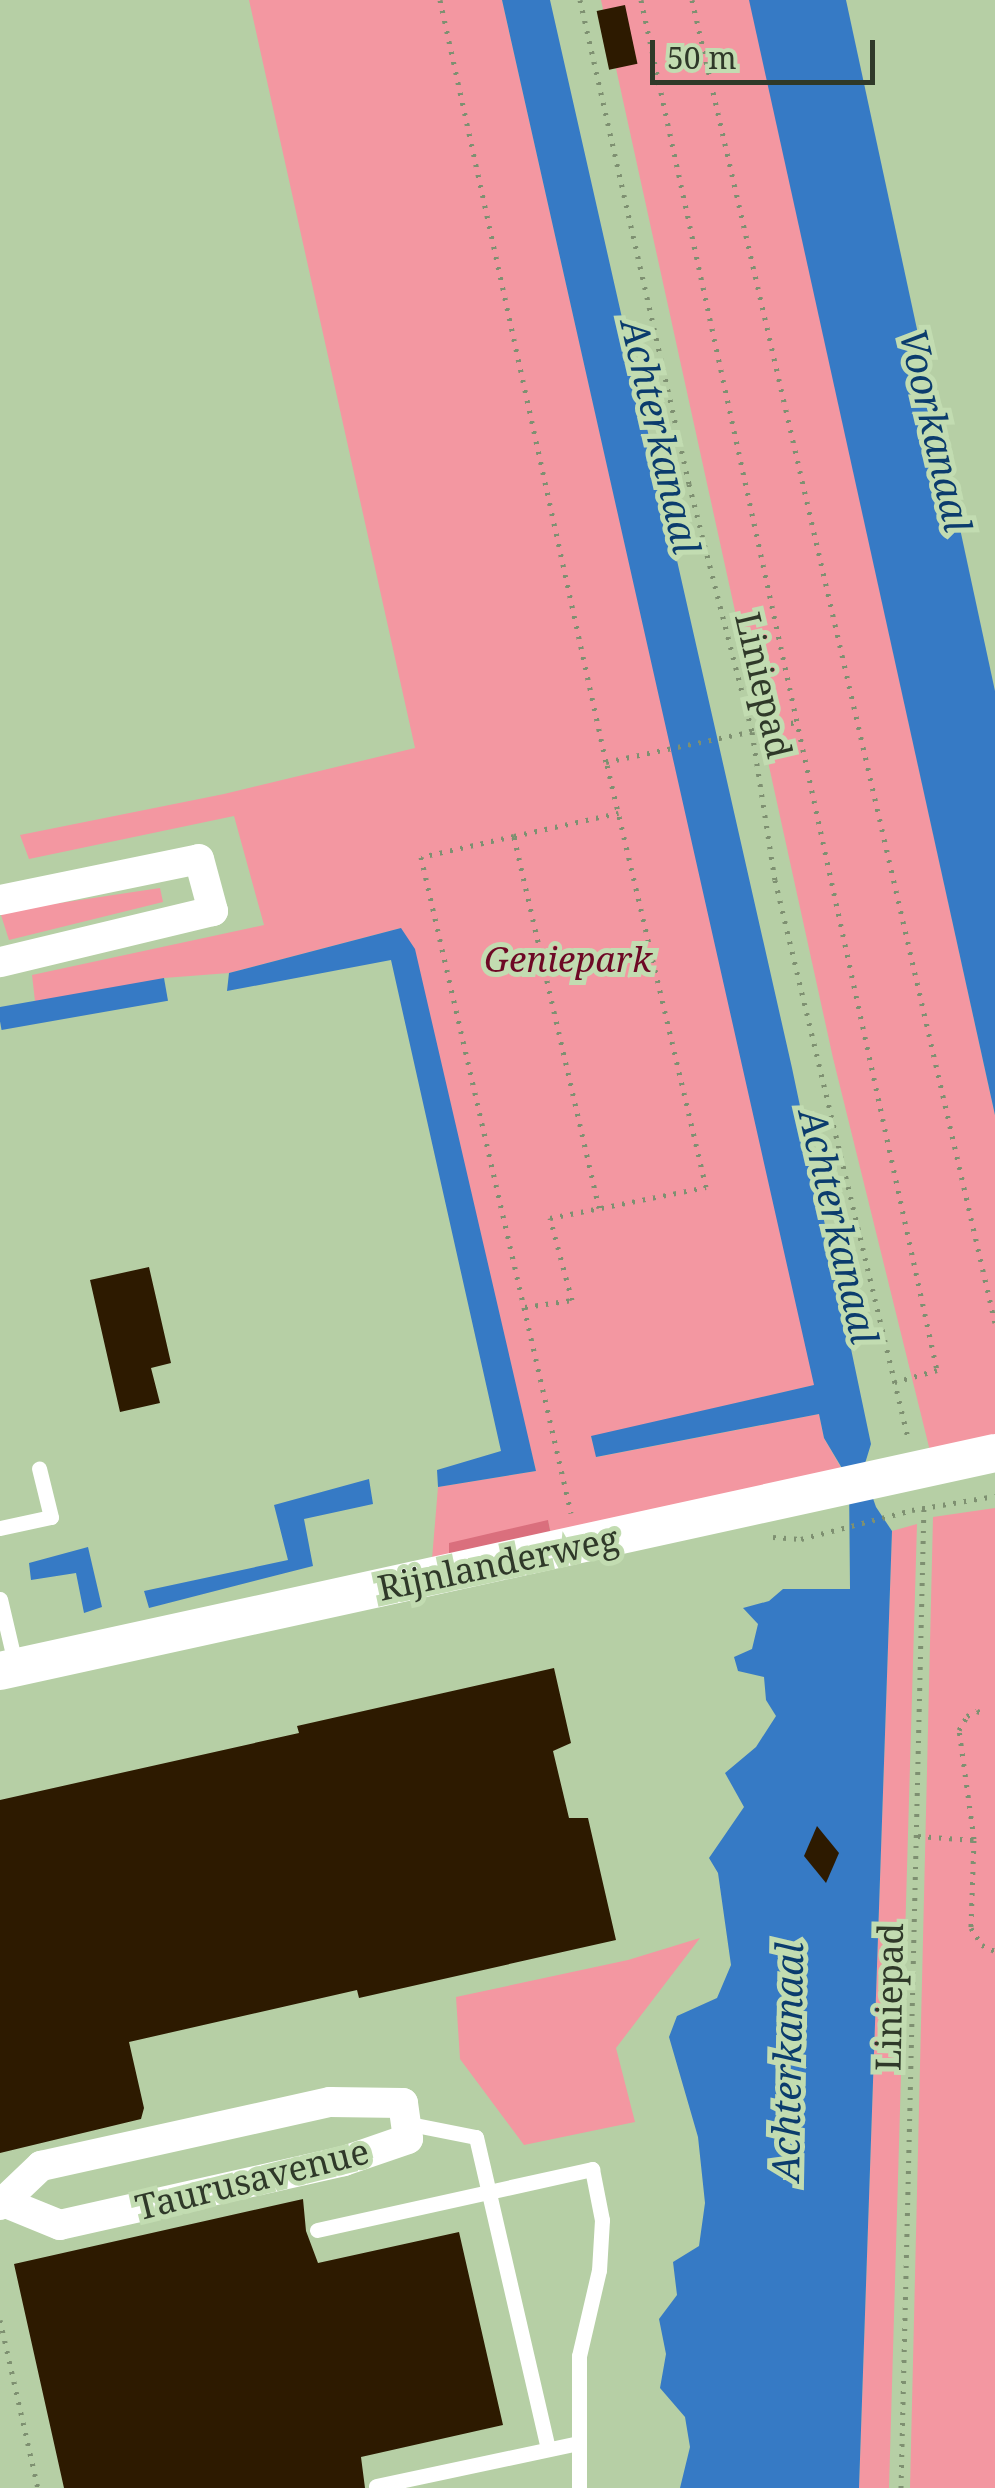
<!DOCTYPE html>
<style>
body{margin:0}
#map{position:relative;width:995px;height:2488px;overflow:hidden;background:#b6cfa5;font-family:"Noto Serif",serif}
div>[style]{position:absolute}
.green>*{inset:0;background:#f397a1}
.forest>*{inset:0;background:#da6f7d}
.water>*{inset:0;background:#367ac5;transform-origin:0 0}
.building>*{inset:0;background:#2d1a00;transform-origin:0 0}
.path>*{height:5px;margin-top:-2.5px;transform-origin:0;background:repeating-linear-gradient(90deg,#7e9071 0 2.5px,transparent 0 10.5px)}
.service>*{height:15px;margin:-7.5px;padding:0 7.5px;transform-origin:7.5px;border-radius:7.5px;background:#fff}
.minor>*{height:30px;margin:-15px;padding:0 15px;transform-origin:15px;border-radius:15px;background:#fff}
.tertiary>*{height:38px;margin:-19px;padding:0 19px;transform-origin:19px;border-radius:19px;background:#fff}
span{translate:-50% -50%;white-space:nowrap;text-align:center;line-height:1.15;-webkit-text-stroke:10px #c2dcb1;paint-order:stroke}
.street-label{font-size:35px;color:#2f3929}
.park-label{font-size:35px;color:#6d0825;font-style:italic}
.water-label{font-size:38px;color:#0b3c6d;font-style:italic}
.scale{position:absolute;left:650px;top:40px;width:225px;height:45px;box-sizing:border-box;border:5px solid #2f3929;border-top:0;padding-left:12px;font-size:30px;line-height:35px;white-space:nowrap;color:#2f3929;-webkit-text-stroke:8px #c2dcb1;paint-order:stroke}
</style>
<div id="map">
<div class="green">
<i style="clip-path:polygon(249px 0,502px 0,815px 1385px,591px 1437px,597px 1457px,819px 1414px,824px 1438px,844px 1473px,551px 1535px,548px 1521px,432px 1559px,438px 1487px,536px 1471px,401px 928px,229px 973px,164px 978px,36px 1010px,32px 975px,264px 925px,234px 816px,29px 859px,20px 835px,224px 794px,415px 748px)"></i>
<i style="clip-path:polygon(601px 0,750px 0,995px 1115px,995px 1438px,930px 1451px,833px 1058px)"></i>
<i style="clip-path:polygon(160px 888px,163px 902px,9px 940px,0 912px)"></i>
<i style="clip-path:polygon(995px 1508px,995px 2488px,910px 2488px,933px 1517px)"></i>
<i style="clip-path:polygon(917px 1524px,889px 2488px,859px 2488px,892px 1531px)"></i>
<i style="clip-path:polygon(700px 1938px,616px 2048px,635px 2122px,524px 2145px,460px 2059px,456px 1997px,628px 1960px)"></i>
</div>
<div class="forest">
<i style="clip-path:polygon(548px 1520px,551px 1535px,449px 1555px,449px 1543px)"></i>
</div>
<div class="water">
<i style="clip-path:polygon(502px 0,550px 0,792px 1068px,871px 1444px,863px 1470px,876px 1507px,892px 1531px,859px 2488px,680px 2488px,690px 2447px,685px 2417px,660px 2388px,666px 2354px,659px 2319px,677px 2295px,673px 2262px,699px 2246px,705px 2203px,698px 2137px,669px 2037px,677px 2016px,717px 1998px,731px 1965px,718px 1873px,709px 1858px,744px 1807px,725px 1773px,756px 1747px,776px 1716px,766px 1700px,764px 1677px,738px 1671px,734px 1657px,752px 1649px,758px 1624px,743px 1608px,769px 1601px,783px 1589px,850px 1589px,849px 1480px,824px 1438px,819px 1414px,596px 1457px,591px 1436px,814px 1385px)"></i>
<i style="clip-path:polygon(749px 0,846px 0,995px 691px,995px 1115px)"></i>
<i style="clip-path:polygon(401px 928px,415px 949px,536px 1471px,438px 1487px,437px 1470px,501px 1451px,391px 960px,227px 991px,229px 973px)"></i>
<i style="left:164px;top:978px;width:23px;height:169px;rotate:80deg"></i>
<i style="clip-path:polygon(369px 1479px,373px 1504px,304px 1519px,313px 1566px,149px 1608px,144px 1591px,288px 1560px,274px 1505px)"></i>
<i style="clip-path:polygon(88px 1547px,102px 1607px,84px 1613px,76px 1573px,31px 1580px,29px 1563px)"></i>
</div>
<div class="building">
<i style="left:625px;top:5px;width:60px;height:29px;rotate:78deg"></i>
<i style="clip-path:polygon(149px 1267px,171px 1363px,151px 1368px,160px 1403px,120px 1412px,90px 1280px)"></i>
<i style="clip-path:polygon(554px 1668px,571px 1743px,553px 1751px,569px 1818px,588px 1818px,616px 1940px,359px 1998px,357px 1990px,129px 2042px,144px 2108px,141px 2119px,0 2153px,0 1800px,299px 1733px,297px 1726px)"></i>
<i style="clip-path:polygon(817px 1826px,839px 1853px,826px 1883px,804px 1856px)"></i>
<i style="clip-path:polygon(303px 2199px,306px 2231px,318px 2263px,459px 2232px,503px 2425px,361px 2457px,365px 2488px,64px 2488px,14px 2264px)"></i>
</div>
<div class="path">
<i style="left:440px;top:0;width:780px;rotate:77.71deg"></i>
<i style="left:580px;top:0;width:496px;rotate:77.3deg"></i>
<i style="left:689px;top:484px;width:256px;rotate:75.7deg"></i>
<i style="left:752px;top:732px;width:150px;rotate:81.2deg"></i>
<i style="left:775px;top:880px;width:574px;rotate:76.59deg"></i>
<i style="left:641px;top:0;width:1402px;rotate:77.81deg"></i>
<i style="left:937px;top:1370px;width:44px;rotate:164.1deg"></i>
<i style="left:692px;top:0;width:1357px;rotate:77.1deg"></i>
<i style="left:514px;top:836px;width:95px;rotate:167.3deg"></i>
<i style="left:421px;top:857px;width:673px;rotate:77.12deg"></i>
<i style="left:599px;top:1208px;width:382px;rotate:-102.9deg"></i>
<i style="left:514px;top:836px;width:107px;rotate:-12.5deg"></i>
<i style="left:525px;top:1307px;width:48px;rotate:-8.5deg"></i>
<i style="left:572px;top:1300px;width:85px;rotate:-105deg"></i>
<i style="left:550px;top:1218px;width:159px;rotate:-11.2deg"></i>
<i style="left:706px;top:1187px;width:437px;rotate:-103.2deg"></i>
<i style="left:606px;top:762px;width:194px;rotate:-11.9deg"></i>
<i style="left:773px;top:1537px;width:28px;rotate:4deg"></i>
<i style="left:801px;top:1539px;width:115px;rotate:-14.6deg"></i>
<i style="left:912px;top:1510px;width:84px;rotate:-9.6deg"></i>
<i style="left:918px;top:1836px;width:56px;rotate:4.1deg"></i>
<i style="left:974px;top:1840px;width:88px;rotate:92deg"></i>
<i style="left:971px;top:1928px;width:20px;rotate:57deg"></i>
<i style="left:982px;top:1945px;width:14px;rotate:25deg"></i>
<i style="left:974px;top:1839px;width:110px;rotate:-97.8deg"></i>
<i style="left:959px;top:1730px;width:16px;rotate:-60deg"></i>
<i style="left:967px;top:1716px;width:11px;rotate:-27deg"></i>
<i style="left:977px;top:1711px;width:9px;rotate:18deg"></i>
<i style="left:0;top:2320px;width:172px;rotate:77.3deg"></i>
<i style="left:901px;top:2488px;width:986px;rotate:-88.66deg"></i>
</div>
<div class="service">
<i style="left:0;top:1528px;width:52px;rotate:-12.2deg"></i>
<i style="left:51px;top:1517px;width:50px;rotate:-103.8deg"></i>
<i style="left:0;top:1599px;width:70px;rotate:76.8deg"></i>
<i style="left:405px;top:2123px;width:72px;rotate:11.2deg"></i>
<i style="left:476px;top:2137px;width:320px;rotate:77deg"></i>
<i style="left:317px;top:2230px;width:282px;rotate:-12.5deg"></i>
<i style="left:592px;top:2169px;width:52px;rotate:78.9deg"></i>
<i style="left:602px;top:2220px;width:50px;rotate:93.4deg"></i>
<i style="left:599px;top:2270px;width:88px;rotate:103.1deg"></i>
<i style="left:579px;top:2356px;width:132px;rotate:90deg"></i>
<i style="left:376px;top:2486px;width:207px;rotate:-12deg"></i>
</div>
<div class="minor">
<i style="left:0;top:900px;width:203px;rotate:-11.6deg"></i>
<i style="left:199px;top:859px;width:54px;rotate:74.9deg"></i>
<i style="left:213px;top:911px;width:219px;rotate:166.5deg"></i>
<i style="left:0;top:2205px;width:57px;rotate:-43.6deg"></i>
<i style="left:41px;top:2166px;width:296px;rotate:-12.5deg"></i>
<i style="left:330px;top:2102px;width:73px;rotate:0.8deg"></i>
<i style="left:403px;top:2103px;width:36px;rotate:82deg"></i>
<i style="left:408px;top:2139px;width:68px;rotate:161deg"></i>
<i style="left:344px;top:2161px;width:291px;rotate:167.3deg"></i>
<i style="left:60px;top:2225px;width:58px;rotate:-157.8deg"></i>
</div>
<div class="tertiary">
<i style="left:0;top:1671px;width:1019px;rotate:-12.36deg"></i>
</div>
<div class="street-label">
<span style="left:764px;top:685px;rotate:77deg">Liniepad</span>
<span style="left:498px;top:1563px;rotate:-12deg">Rijnlanderweg</span>
<span style="left:889px;top:1997px;rotate:-89deg">Liniepad</span>
<span style="left:252px;top:2179px;rotate:-14deg">Taurusavenue</span>
</div>
<div class="park-label">
<span style="left:568px;top:959px">Geniepark</span>
</div>
<div class="water-label">
<span style="left:936px;top:430px;rotate:77deg">Voorkanaal</span>
<span style="left:661px;top:436px;rotate:77deg">Achterkanaal</span>
<span style="left:839px;top:1226px;rotate:77deg">Achterkanaal</span>
<span style="left:787px;top:2062px;rotate:-89deg">Achterkanaal</span>
</div>
<div class="scale">50 m</div>
</div>
